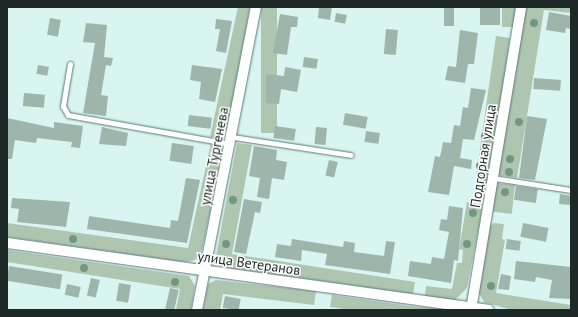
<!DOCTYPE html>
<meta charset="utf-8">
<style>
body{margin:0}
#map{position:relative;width:578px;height:317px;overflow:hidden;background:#d9f5f2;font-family:"PT Sans",sans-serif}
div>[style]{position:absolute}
.green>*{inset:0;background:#aec6af;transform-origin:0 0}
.building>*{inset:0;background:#9eb5ab;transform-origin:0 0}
.roads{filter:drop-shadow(0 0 1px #5d7674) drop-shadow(0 0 1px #5d7674)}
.service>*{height:5px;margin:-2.5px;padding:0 2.5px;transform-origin:2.5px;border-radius:2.5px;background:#fff}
.minor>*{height:10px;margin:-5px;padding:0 5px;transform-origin:5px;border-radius:5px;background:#fff}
.trees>*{width:8px;height:8px;margin:-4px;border-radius:50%;background:#739882}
span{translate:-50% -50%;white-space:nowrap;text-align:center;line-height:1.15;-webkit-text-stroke:3px #fff;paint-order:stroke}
.street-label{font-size:14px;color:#1d2827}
.frame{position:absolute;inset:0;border:8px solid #1d2827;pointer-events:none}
</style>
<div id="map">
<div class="green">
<i style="clip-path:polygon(238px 7px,250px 7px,227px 130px,220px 137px,210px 137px)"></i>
<i style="left:261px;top:7px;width:16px;height:126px"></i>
<i style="left:502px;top:7px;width:13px;height:20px"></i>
<i style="clip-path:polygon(526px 7px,571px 7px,571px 13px,544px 10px,517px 178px,498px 175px)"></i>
<i style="left:496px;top:36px;width:14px;height:148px;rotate:8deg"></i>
<i style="clip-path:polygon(211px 143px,221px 145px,223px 151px,202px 250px,195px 260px,184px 262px,7px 237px,7px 223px,188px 248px)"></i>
<i style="clip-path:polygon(237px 143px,252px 145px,232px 254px,415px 282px,413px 294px,223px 267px,215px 262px)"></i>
<i style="left:496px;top:183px;width:19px;height:29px;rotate:6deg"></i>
<i style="clip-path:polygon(467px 202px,483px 205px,467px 288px,455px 300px,425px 296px,426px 286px,452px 289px,457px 263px,462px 263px,463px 250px,459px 249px)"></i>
<i style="clip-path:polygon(494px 223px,504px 224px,502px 239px,505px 240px,496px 293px,571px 305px,571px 310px,512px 310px,484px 302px,479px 293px,490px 226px)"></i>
<i style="clip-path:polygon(7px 250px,189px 276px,195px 286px,191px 310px,176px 310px,180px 289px,7px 262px)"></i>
<i style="clip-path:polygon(216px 280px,316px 291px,314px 305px,223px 294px,220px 310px,203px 310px,208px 284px)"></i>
<i style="clip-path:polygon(332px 295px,409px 306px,456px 310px,352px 310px,330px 307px)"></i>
</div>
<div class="building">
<i style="clip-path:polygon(319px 7px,332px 7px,330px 20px,318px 18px)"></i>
<i style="left:444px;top:7px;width:10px;height:19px"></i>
<i style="left:480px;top:7px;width:20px;height:18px"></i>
<i style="clip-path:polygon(549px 12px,571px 16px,571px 29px,566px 28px,565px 33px,546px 30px)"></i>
<i style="left:336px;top:13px;width:11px;height:9px;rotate:10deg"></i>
<i style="clip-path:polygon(280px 14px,298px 17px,297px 27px,291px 27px,287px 55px,273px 53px)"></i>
<i style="left:50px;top:18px;width:11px;height:17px;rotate:10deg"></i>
<i style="clip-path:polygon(216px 19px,232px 21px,226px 53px,216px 51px,220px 29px,215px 29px)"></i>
<i style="clip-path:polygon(86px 23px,107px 25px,104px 57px,113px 58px,111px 66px,106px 65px,101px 95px,108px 96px,106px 116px,83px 113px,95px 43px,83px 42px)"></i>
<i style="left:386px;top:29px;width:12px;height:25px;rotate:5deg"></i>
<i style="clip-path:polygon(460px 30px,478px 33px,474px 64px,468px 64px,465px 83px,445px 80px,448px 66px,456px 67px)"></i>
<i style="left:304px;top:57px;width:14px;height:10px;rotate:8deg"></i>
<i style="left:38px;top:65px;width:11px;height:9px;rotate:10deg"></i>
<i style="clip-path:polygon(192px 65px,222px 69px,215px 102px,199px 99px,201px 82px,190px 80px)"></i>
<i style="clip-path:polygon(285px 67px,301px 70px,297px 92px,281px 89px,279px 104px,266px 103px,266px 74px,284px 76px)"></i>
<i style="left:534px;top:78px;width:27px;height:11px;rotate:4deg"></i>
<i style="clip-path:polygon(471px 88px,486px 90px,474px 140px,463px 139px,460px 158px,472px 160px,471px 169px,454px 166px,449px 195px,428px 192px,435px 156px,440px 157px,443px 142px,451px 143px,454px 125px,460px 126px,463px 107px,468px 108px)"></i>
<i style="left:24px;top:93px;width:21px;height:13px;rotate:5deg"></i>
<i style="left:345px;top:113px;width:23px;height:12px;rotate:10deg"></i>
<i style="left:189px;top:115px;width:23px;height:11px;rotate:7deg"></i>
<i style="clip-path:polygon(527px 116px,547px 119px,535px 180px,519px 178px)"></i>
<i style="clip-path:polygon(7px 118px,54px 128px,54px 122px,83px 126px,80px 148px,71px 147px,72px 142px,37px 138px,36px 143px,15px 140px,12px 159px,7px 159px)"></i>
<i style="left:275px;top:126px;width:21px;height:12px;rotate:8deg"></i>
<i style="clip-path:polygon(102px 127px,128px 133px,126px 146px,99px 144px)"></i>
<i style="left:316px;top:127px;width:11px;height:17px;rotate:5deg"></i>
<i style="left:366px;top:131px;width:14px;height:11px;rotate:8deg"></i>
<i style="left:172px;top:143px;width:22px;height:18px;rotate:8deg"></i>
<i style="clip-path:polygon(254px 146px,277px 150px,276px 160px,287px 162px,284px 180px,272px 178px,269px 199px,257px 197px,260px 178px,249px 176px)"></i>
<i style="left:329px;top:160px;width:9px;height:16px;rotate:13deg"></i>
<i style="clip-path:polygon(186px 178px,200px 180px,187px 243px,87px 229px,89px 216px,170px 228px,171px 220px,178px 221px)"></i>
<i style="left:516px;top:186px;width:22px;height:14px;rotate:8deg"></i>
<i style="clip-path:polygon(560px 194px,571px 196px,571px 205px,559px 204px)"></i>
<i style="clip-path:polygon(12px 198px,70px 202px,66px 227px,17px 222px,19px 209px,11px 208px)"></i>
<i style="clip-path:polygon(244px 199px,262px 202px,260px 213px,255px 212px,246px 254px,234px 252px)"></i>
<i style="clip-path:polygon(449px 206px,463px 208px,458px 261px,454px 260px,451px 283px,408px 276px,410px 261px,431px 264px,432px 257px,444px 259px,449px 232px,439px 230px,441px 219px,447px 220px)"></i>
<i style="left:523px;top:223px;width:26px;height:14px;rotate:11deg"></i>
<i style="clip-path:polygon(292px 239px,343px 247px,344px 241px,355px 243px,354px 252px,384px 256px,386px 241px,395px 242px,390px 274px,325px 265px,327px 254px,302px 250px,301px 261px,275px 257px,277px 244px,291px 246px)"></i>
<i style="left:507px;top:239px;width:14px;height:10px;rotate:8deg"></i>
<i style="clip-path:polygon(516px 261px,571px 267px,571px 299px,549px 298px,552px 280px,536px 277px,535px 282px,514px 279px)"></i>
<i style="left:9px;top:266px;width:54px;height:15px;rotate:9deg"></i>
<i style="clip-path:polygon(501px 274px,511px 276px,509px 290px,498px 289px)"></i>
<i style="left:91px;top:278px;width:9px;height:18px;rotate:13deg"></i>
<i style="left:119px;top:283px;width:12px;height:18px;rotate:9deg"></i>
<i style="left:67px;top:284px;width:14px;height:11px;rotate:12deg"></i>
<i style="left:170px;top:288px;width:9px;height:22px;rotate:13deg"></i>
<i style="left:225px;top:296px;width:16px;height:12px;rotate:11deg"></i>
</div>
<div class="roads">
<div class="service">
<i style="left:70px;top:64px;width:43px;rotate:99.5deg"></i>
<i style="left:63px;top:106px;width:10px;rotate:61deg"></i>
<i style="left:68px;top:115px;width:166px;rotate:10.1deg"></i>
<i style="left:233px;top:137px;width:119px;rotate:8.7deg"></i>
<i style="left:494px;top:178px;width:78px;rotate:8.9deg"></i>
</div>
<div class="minor">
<i style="left:7px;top:243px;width:486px;rotate:7.9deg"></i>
<i style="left:197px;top:310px;width:309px;rotate:-79deg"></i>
<i style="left:471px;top:310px;width:307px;rotate:-80.6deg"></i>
</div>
</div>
<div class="trees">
<i style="left:534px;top:23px"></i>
<i style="left:519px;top:122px"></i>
<i style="left:485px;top:136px"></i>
<i style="left:510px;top:159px"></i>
<i style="left:480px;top:166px"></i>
<i style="left:509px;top:172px"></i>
<i style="left:505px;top:192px"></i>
<i style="left:233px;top:200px"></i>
<i style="left:473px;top:213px"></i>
<i style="left:73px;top:239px"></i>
<i style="left:226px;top:244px"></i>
<i style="left:467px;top:244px"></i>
<i style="left:265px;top:266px"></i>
<i style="left:84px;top:268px"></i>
<i style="left:175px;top:282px"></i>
<i style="left:491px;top:286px"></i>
</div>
<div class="street-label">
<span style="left:214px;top:156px;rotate:-79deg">улица Тургенева</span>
<span style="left:483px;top:156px;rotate:-81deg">Подгорная улица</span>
<span style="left:249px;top:263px;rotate:8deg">улица Ветеранов</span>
</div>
<div class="frame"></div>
</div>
